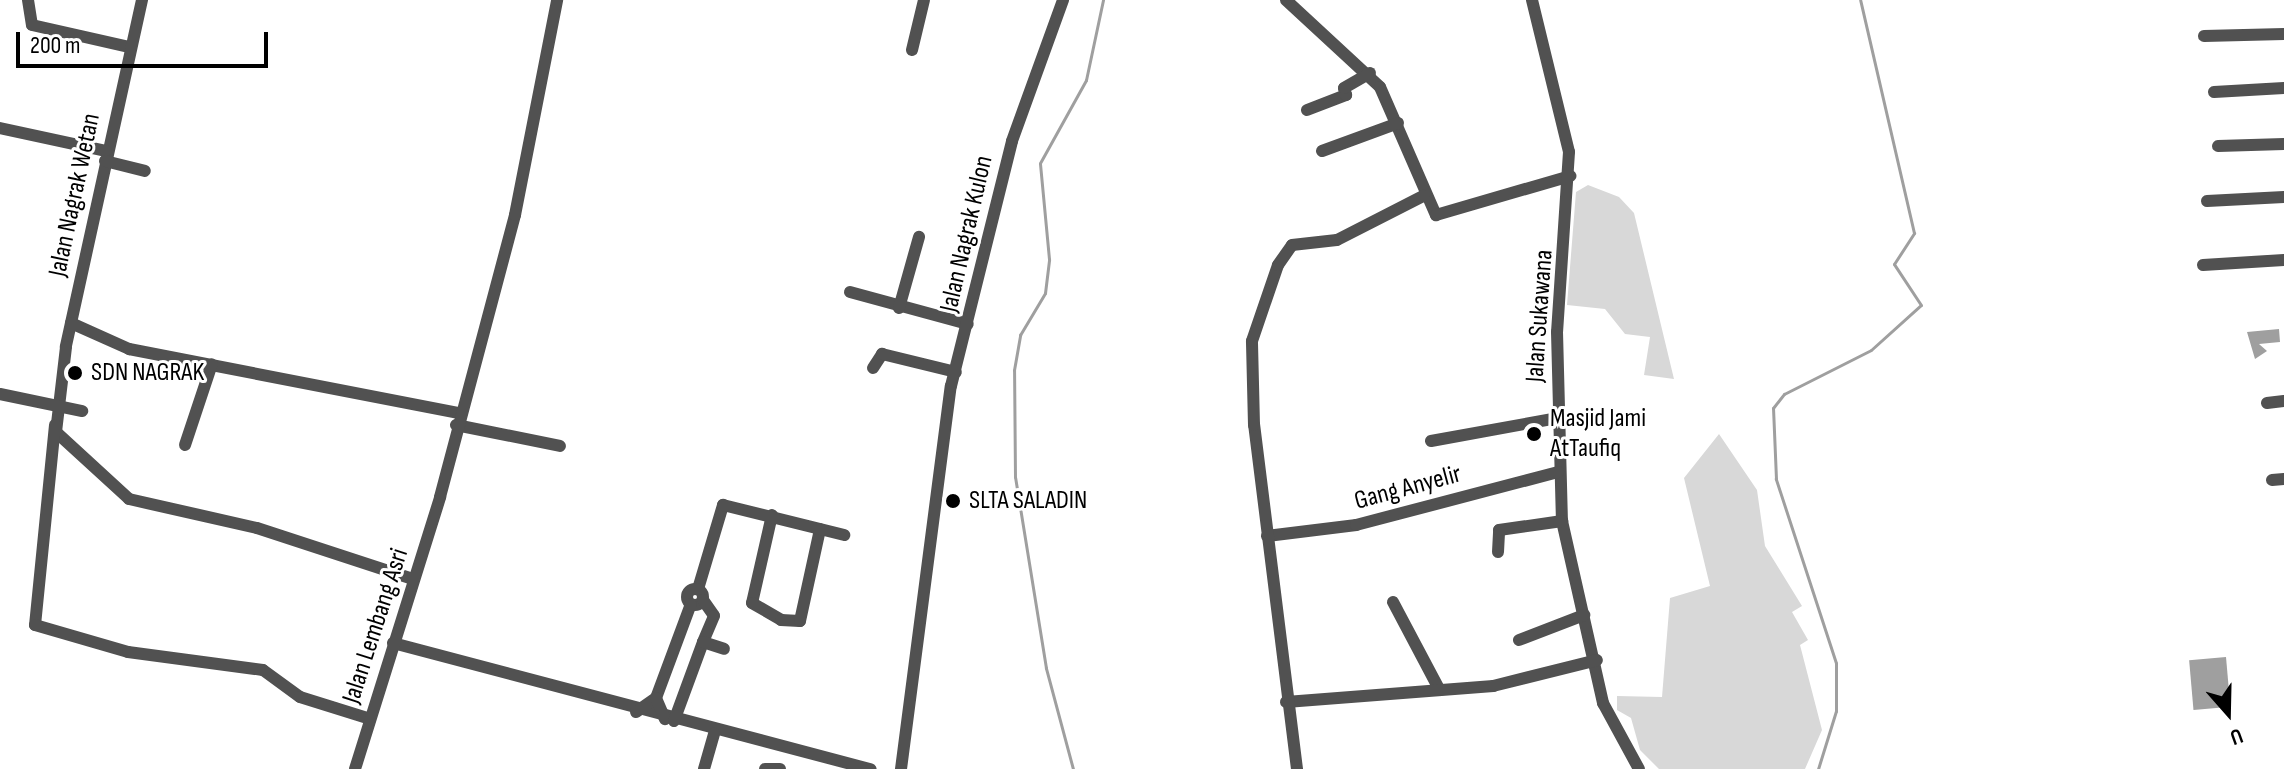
<!DOCTYPE html>
<style>
body{margin:0}
#map{position:relative;width:2284px;height:769px;overflow:hidden;background:#fff;font-family:"Sofia Sans Condensed",sans-serif}
div>[style]{position:absolute}
.green>*{inset:0;background:#d8d8d8}
.water>*{inset:0;background:#9f9f9f;transform-origin:0 0}
.stream>*{height:3px;margin:-1.5px;padding:0 1.5px;transform-origin:1.5px;border-radius:1.5px;background:#9f9f9f}
.minor>*{height:12px;margin:-6px;padding:0 6px;transform-origin:6px;border-radius:6px;background:#515151}
.minor>.ring{margin:-6px;padding:0;box-sizing:content-box;background:none;border:12px solid #515151;border-radius:50%}
.dots>*{width:22px;height:22px;translate:-50% -50%;box-sizing:border-box;border:4px solid #fff;border-radius:50%}
span{translate:-50% -50%;white-space:nowrap;text-align:center;line-height:1.15;-webkit-text-stroke:6px #fff;paint-order:stroke}
.street-label{font-size:26px;color:#000}
.poi-label{font-size:26px;color:#000}
.left{translate:0 -50%;text-align:left}
.north{position:absolute;left:2188px;top:673px;width:80px;height:80px;-webkit-text-stroke:6px #fff;paint-order:stroke;rotate:160deg;font-size:22px;font-weight:700;line-height:32px;text-align:center;color:#000}
.north::after{content:'';display:block;margin:auto;width:28px;height:36px;background:#000;clip-path:polygon(50% 0,100% 100%,50% 72%,0 100%)}
.scale{position:absolute;left:16px;top:32px;width:252px;height:36px;box-sizing:border-box;border:4px solid #000;border-top:0;padding-left:10px;font-size:24px;line-height:28px;white-space:nowrap;color:#000;-webkit-text-stroke:6px #fff;paint-order:stroke}
</style>
<div id="map">
<div class="green">
<i style="clip-path:polygon(1588px 185px,1619px 197px,1634px 213px,1674px 379px,1644px 375px,1650px 337px,1625px 334px,1605px 309px,1567px 305px,1576px 192px)"></i>
<i style="clip-path:polygon(1719px 434px,1757px 490px,1765px 546px,1802px 606px,1792px 612px,1808px 640px,1800px 645px,1822px 730px,1805px 769px,1659px 769px,1640px 750px,1631px 718px,1617px 710px,1617px 696px,1662px 697px,1670px 598px,1710px 586px,1684px 478px)"></i>
</div>
<div class="water">
<i style="clip-path:polygon(2279px 329px,2280px 342px,2259px 344px,2267px 351px,2255px 359px,2247px 332px)"></i>
<i style="left:2226px;top:657px;width:50px;height:37px;rotate:85deg"></i>
</div>
<div class="stream">
<i style="left:1073px;top:769px;width:105px;rotate:-105deg"></i>
<i style="left:1046px;top:668px;width:193px;rotate:-99.2deg"></i>
<i style="left:1015px;top:477px;width:107px;rotate:-90.5deg"></i>
<i style="left:1014px;top:370px;width:36px;rotate:-80deg"></i>
<i style="left:1020px;top:335px;width:49px;rotate:-59.2deg"></i>
<i style="left:1045px;top:293px;width:34px;rotate:-83deg"></i>
<i style="left:1049px;top:259px;width:96px;rotate:-95.4deg"></i>
<i style="left:1040px;top:163px;width:95px;rotate:-61deg"></i>
<i style="left:1086px;top:80px;width:82px;rotate:-78deg"></i>
<i style="left:1818px;top:769px;width:61px;rotate:-72.8deg"></i>
<i style="left:1836px;top:711px;width:48px;rotate:-90deg"></i>
<i style="left:1836px;top:663px;width:194px;rotate:-108.1deg"></i>
<i style="left:1776px;top:479px;width:71px;rotate:-92.4deg"></i>
<i style="left:1773px;top:408px;width:18px;rotate:-52deg"></i>
<i style="left:1784px;top:394px;width:97px;rotate:-26.8deg"></i>
<i style="left:1871px;top:350px;width:67px;rotate:-42deg"></i>
<i style="left:1921px;top:305px;width:49px;rotate:-123.4deg"></i>
<i style="left:1894px;top:264px;width:37px;rotate:-57deg"></i>
<i style="left:1914px;top:233px;width:239px;rotate:-103deg"></i>
</div>
<div class="minor">
<i style="left:28px;top:0;width:25px;rotate:81deg"></i>
<i style="left:32px;top:25px;width:99px;rotate:12.8deg"></i>
<i style="left:142px;top:0;width:355px;rotate:102.4deg"></i>
<i style="left:66px;top:347px;width:86px;rotate:96.7deg"></i>
<i style="left:56px;top:432px;width:99px;rotate:42.5deg"></i>
<i style="left:129px;top:499px;width:131px;rotate:12.8deg"></i>
<i style="left:257px;top:528px;width:164px;rotate:18.1deg"></i>
<i style="left:1286px;top:0;width:128px;rotate:42.8deg"></i>
<i style="left:1380px;top:87px;width:140px;rotate:66.4deg"></i>
<i style="left:1436px;top:215px;width:140px;rotate:-16.2deg"></i>
<i style="left:1532px;top:0;width:156px;rotate:76.3deg"></i>
<i style="left:1569px;top:152px;width:180px;rotate:93.8deg"></i>
<i style="left:1557px;top:332px;width:189px;rotate:88.5deg"></i>
<i style="left:1562px;top:521px;width:187px;rotate:77.3deg"></i>
<i style="left:1603px;top:703px;width:75px;rotate:61.4deg"></i>
<i style="left:2204px;top:36px;width:80px;rotate:-1.4deg"></i>
<i style="left:912px;top:50px;width:51px;rotate:-76.5deg"></i>
<i style="left:2214px;top:92px;width:70px;rotate:-3.3deg"></i>
<i style="left:1307px;top:110px;width:42px;rotate:-21deg"></i>
<i style="left:1346px;top:95px;width:7px;rotate:-106deg"></i>
<i style="left:1344px;top:88px;width:30px;rotate:-30deg"></i>
<i style="left:0;top:128px;width:108px;rotate:12.2deg"></i>
<i style="left:2218px;top:146px;width:66px;rotate:-1.7deg"></i>
<i style="left:1322px;top:151px;width:81px;rotate:-20.2deg"></i>
<i style="left:105px;top:161px;width:41px;rotate:14deg"></i>
<i style="left:2207px;top:201px;width:77px;rotate:-3deg"></i>
<i style="left:2203px;top:265px;width:81px;rotate:-3.5deg"></i>
<i style="left:850px;top:292px;width:122px;rotate:15.2deg"></i>
<i style="left:899px;top:308px;width:74px;rotate:-74.3deg"></i>
<i style="left:71px;top:323px;width:64px;rotate:24.1deg"></i>
<i style="left:129px;top:349px;width:335px;rotate:11deg"></i>
<i style="left:873px;top:368px;width:17px;rotate:-57deg"></i>
<i style="left:882px;top:354px;width:76px;rotate:13.7deg"></i>
<i style="left:0;top:394px;width:84px;rotate:11.7deg"></i>
<i style="left:2267px;top:403px;width:17px;rotate:-7deg"></i>
<i style="left:55px;top:425px;width:201px;rotate:95.7deg"></i>
<i style="left:35px;top:625px;width:97px;rotate:16.2deg"></i>
<i style="left:128px;top:652px;width:136px;rotate:7.6deg"></i>
<i style="left:263px;top:670px;width:46px;rotate:36.1deg"></i>
<i style="left:300px;top:697px;width:73px;rotate:17.4deg"></i>
<i style="left:456px;top:425px;width:106px;rotate:11.4deg"></i>
<i style="left:1431px;top:441px;width:128px;rotate:-10.3deg"></i>
<i style="left:185px;top:445px;width:85px;rotate:-71.6deg"></i>
<i style="left:2272px;top:480px;width:12px;rotate:-5deg"></i>
<i style="left:772px;top:515px;width:90px;rotate:102.8deg"></i>
<i style="left:752px;top:603px;width:34px;rotate:30deg"></i>
<i style="left:781px;top:620px;width:19px;rotate:3deg"></i>
<i style="left:800px;top:621px;width:94px;rotate:-77.7deg"></i>
<i style="left:1267px;top:536px;width:90px;rotate:-7deg"></i>
<i style="left:1356px;top:525px;width:209px;rotate:-14.7deg"></i>
<i style="left:1498px;top:552px;width:22px;rotate:-87deg"></i>
<i style="left:1499px;top:530px;width:64px;rotate:-8.1deg"></i>
<i style="left:698px;top:589px;width:88px;rotate:-73.4deg"></i>
<i style="left:723px;top:505px;width:125px;rotate:13.9deg"></i>
<i class="ring" style="left:687px;top:589px;width:4px;height:4px"></i>
<i style="left:703px;top:600px;width:19px;rotate:55deg"></i>
<i style="left:714px;top:616px;width:28px;rotate:113deg"></i>
<i style="left:1393px;top:602px;width:96px;rotate:62.1deg"></i>
<i style="left:1519px;top:640px;width:70px;rotate:-21deg"></i>
<i style="left:393px;top:643px;width:494px;rotate:14.8deg"></i>
<i style="left:656px;top:698px;width:100px;rotate:-69.6deg"></i>
<i style="left:1286px;top:702px;width:208px;rotate:-4.4deg"></i>
<i style="left:1493px;top:686px;width:107px;rotate:-14deg"></i>
<i style="left:636px;top:712px;width:24px;rotate:-35deg"></i>
<i style="left:656px;top:698px;width:23px;rotate:67deg"></i>
<i style="left:674px;top:721px;width:84px;rotate:-69.8deg"></i>
<i style="left:703px;top:642px;width:22px;rotate:18deg"></i>
<i style="left:355px;top:769px;width:285px;rotate:-72.6deg"></i>
<i style="left:440px;top:497px;width:292px;rotate:-75.1deg"></i>
<i style="left:515px;top:215px;width:219px;rotate:-78.9deg"></i>
<i style="left:704px;top:769px;width:37px;rotate:-74deg"></i>
<i style="left:765px;top:769px;width:15px"></i>
<i style="left:901px;top:769px;width:386px;rotate:-82.6deg"></i>
<i style="left:951px;top:386px;width:252px;rotate:-76deg"></i>
<i style="left:1012px;top:141px;width:150px;rotate:-70.1deg"></i>
<i style="left:1297px;top:769px;width:347px;rotate:-97.1deg"></i>
<i style="left:1254px;top:425px;width:84px;rotate:-91.4deg"></i>
<i style="left:1252px;top:341px;width:80px;rotate:-71.1deg"></i>
<i style="left:1278px;top:265px;width:24px;rotate:-55deg"></i>
<i style="left:1292px;top:245px;width:45px;rotate:-6.3deg"></i>
<i style="left:1337px;top:240px;width:97px;rotate:-27.1deg"></i>
</div>
<div class="dots">
<i style="left:75px;top:373px;background:#000"></i>
<i style="left:1534px;top:434px;background:#000"></i>
<i style="left:953px;top:501px;background:#000"></i>
</div>
<div class="street-label">
<span style="left:75px;top:195px;rotate:-78deg">Jalan Nagrak Wetan</span>
<span style="left:967px;top:234px;rotate:-77deg">Jalan Nagrak Kulon</span>
<span style="left:1540px;top:316px;rotate:-86deg">Jalan Sukawana</span>
<span style="left:1408px;top:488px;rotate:-15deg">Gang Anyelir</span>
<span style="left:376px;top:626px;rotate:-72deg">Jalan Lembang Asri</span>
</div>
<div class="poi-label">
<span class="left" style="left:91px;top:373px">SDN NAGRAK</span>
<span class="left" style="left:1550px;top:434px">Masjid Jami<br>AtTaufiq</span>
<span class="left" style="left:969px;top:501px">SLTA SALADIN</span>
</div>
<div class="north">U</div>
<div class="scale">200 m</div>
</div>
